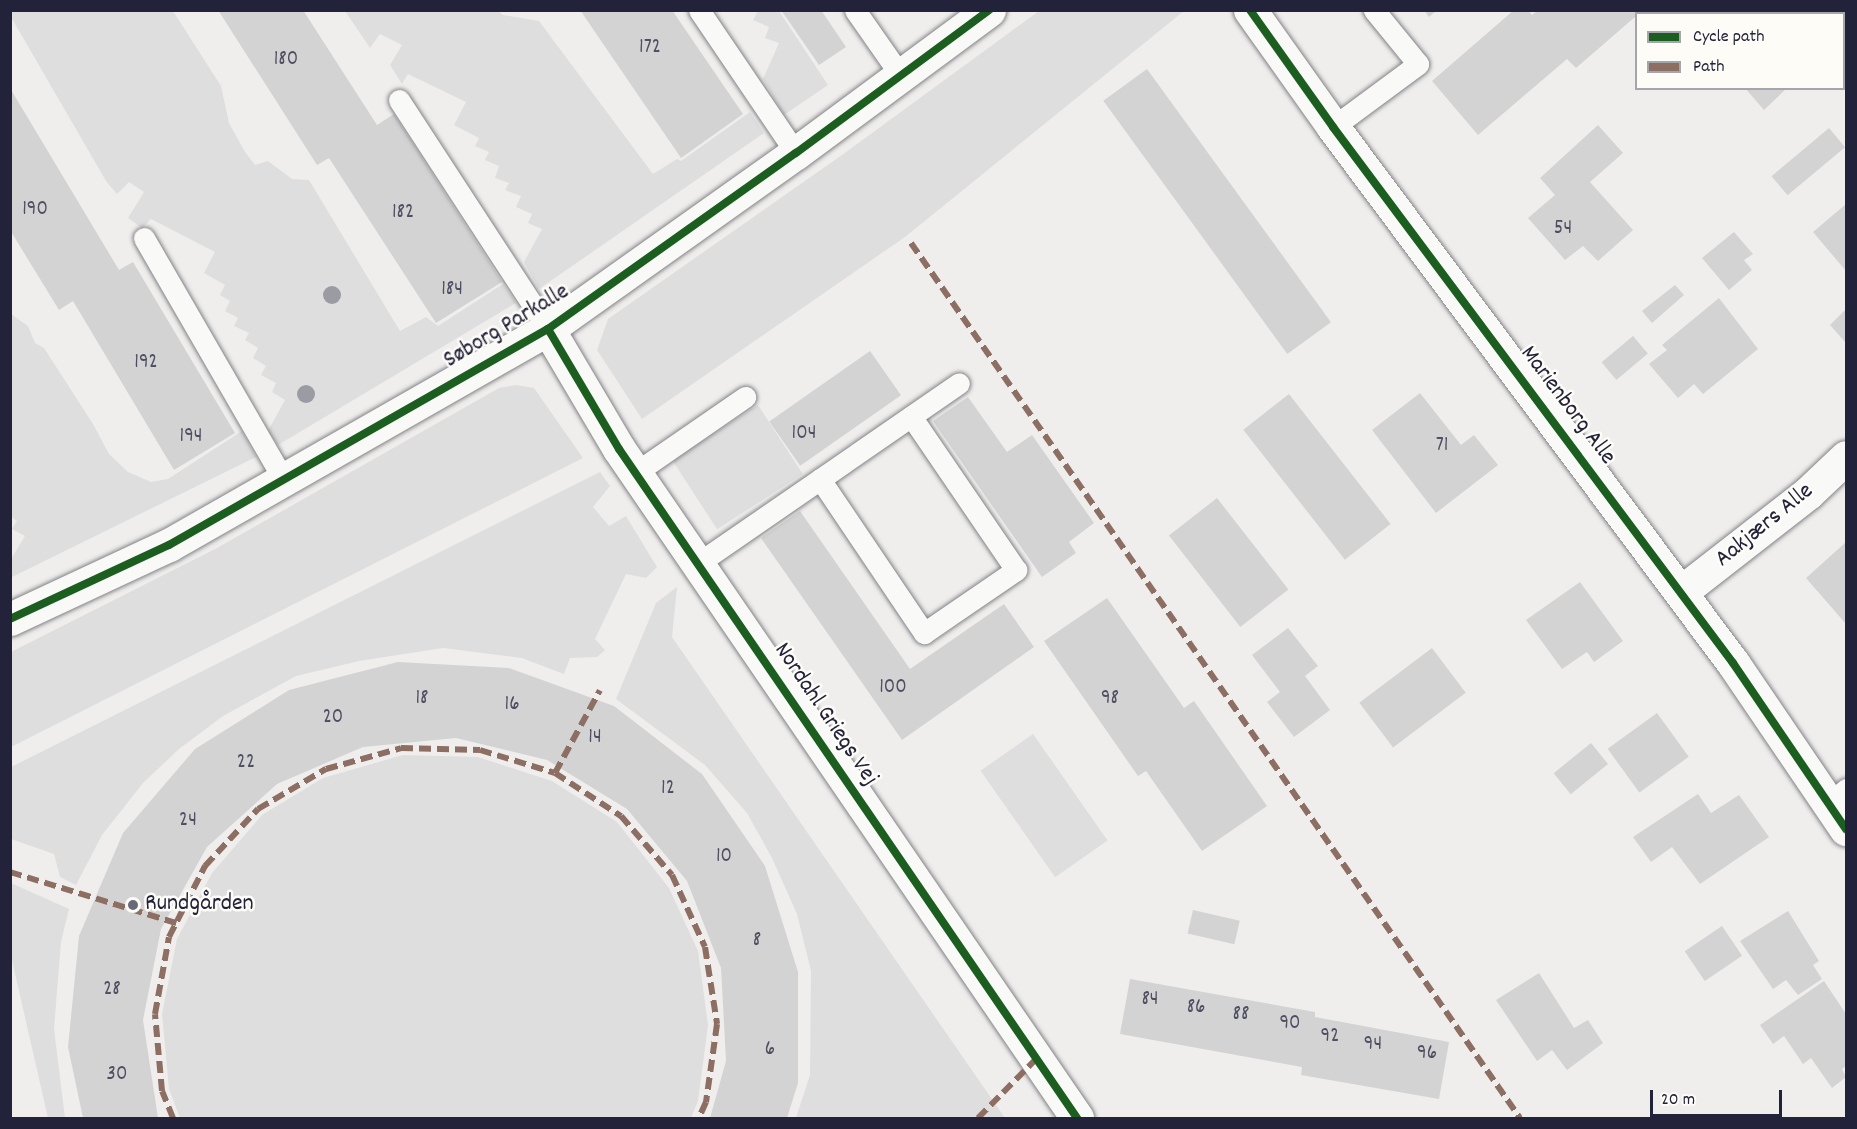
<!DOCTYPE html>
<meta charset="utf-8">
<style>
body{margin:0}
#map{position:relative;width:1857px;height:1129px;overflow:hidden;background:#efeeed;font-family:Dekko,sans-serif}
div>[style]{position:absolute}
.green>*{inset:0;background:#dfdede;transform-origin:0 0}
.building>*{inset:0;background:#d4d3d4;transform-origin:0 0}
.roads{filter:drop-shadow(0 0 2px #838287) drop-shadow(0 0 2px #838287)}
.lane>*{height:21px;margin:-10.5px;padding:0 10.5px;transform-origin:10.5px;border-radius:10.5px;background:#f9f9f7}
.street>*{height:33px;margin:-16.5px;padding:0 16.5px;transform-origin:16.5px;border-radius:16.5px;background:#f9f9f7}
.quiet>*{height:6px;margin-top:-3px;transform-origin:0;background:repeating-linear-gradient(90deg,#8d6e63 0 12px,transparent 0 18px)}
.cycleway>*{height:8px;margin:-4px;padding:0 4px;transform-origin:4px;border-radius:4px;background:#1b5e20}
.trees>*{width:18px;height:18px;margin:-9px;border-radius:50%;background:#9b9ba4}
.dots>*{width:16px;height:16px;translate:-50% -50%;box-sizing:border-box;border:3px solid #fdfcf7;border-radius:50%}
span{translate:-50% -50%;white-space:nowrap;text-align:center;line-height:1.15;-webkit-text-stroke:5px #fdfcf7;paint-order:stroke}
.number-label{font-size:21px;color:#4e4e61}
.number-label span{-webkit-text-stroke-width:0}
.street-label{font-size:24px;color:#22223b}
.poi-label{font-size:24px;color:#22223b}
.left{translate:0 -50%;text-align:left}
.frame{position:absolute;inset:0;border:12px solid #22223b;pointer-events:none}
.legend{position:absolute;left:1635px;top:12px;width:210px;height:78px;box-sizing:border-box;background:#fdfcf7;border:2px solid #a5a5ac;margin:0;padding:8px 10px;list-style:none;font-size:18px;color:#22223b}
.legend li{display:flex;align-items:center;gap:12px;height:30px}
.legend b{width:30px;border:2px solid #a5a5ac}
.scale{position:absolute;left:1650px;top:1090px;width:132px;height:27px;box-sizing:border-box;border:3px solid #22223b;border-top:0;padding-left:8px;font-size:18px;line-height:21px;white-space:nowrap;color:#22223b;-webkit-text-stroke:4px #fdfcf7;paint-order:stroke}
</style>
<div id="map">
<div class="green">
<i style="clip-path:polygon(10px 11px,173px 11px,221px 86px,229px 123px,245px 152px,255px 165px,268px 161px,292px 179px,309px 180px,400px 331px,426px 317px,438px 326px,503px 284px,516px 303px,278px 445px,268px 431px,285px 400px,272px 392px,276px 383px,261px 375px,266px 366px,253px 358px,258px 348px,245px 340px,249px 333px,234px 326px,238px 318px,225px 311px,230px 301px,220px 295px,225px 285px,204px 273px,215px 252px,151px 219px,142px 228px,128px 218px,144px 192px,129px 182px,117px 194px,106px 181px,11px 17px)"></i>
<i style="clip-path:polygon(345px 11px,498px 11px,503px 15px,539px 21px,653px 174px,677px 159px,681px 161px,750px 112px,764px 133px,539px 289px,524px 262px,542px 229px,528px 223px,532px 214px,516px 207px,521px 196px,505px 190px,509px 183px,495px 178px,499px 166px,485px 160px,489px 152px,475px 146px,479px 138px,454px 125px,466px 102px,408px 74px,402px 84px,390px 65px,402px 45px,380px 34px,370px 48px)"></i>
<i style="clip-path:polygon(758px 11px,779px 11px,828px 85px,784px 115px,763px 79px,779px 43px,765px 38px,769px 27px,753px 20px)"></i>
<i style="clip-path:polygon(1039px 11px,1184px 11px,905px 237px,642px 419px,597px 350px,608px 319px,842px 155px)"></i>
<i style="clip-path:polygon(11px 314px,28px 326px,35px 343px,44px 348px,93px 424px,109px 454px,128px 472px,151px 482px,168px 479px,242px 431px,256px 457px,12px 577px,11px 559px,25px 536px,12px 529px,17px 521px,11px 517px)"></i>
<i style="clip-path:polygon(516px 385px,534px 388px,583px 458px,11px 747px,11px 652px,217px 548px,499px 388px)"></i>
<i style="left:758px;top:405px;width:82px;height:102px;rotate:57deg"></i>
<i style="clip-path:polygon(600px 472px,610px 486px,593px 507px,609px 526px,626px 516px,657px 567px,646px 578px,626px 574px,595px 639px,605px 650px,597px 657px,570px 658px,564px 674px,522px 658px,443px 648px,359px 661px,296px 676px,223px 716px,179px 749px,143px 783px,102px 835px,76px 885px,60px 877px,54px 854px,11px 839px,11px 767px)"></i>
<i style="clip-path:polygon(677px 587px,672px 637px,1005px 1118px,796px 1118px,810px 1075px,811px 971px,797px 914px,772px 858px,747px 813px,705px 765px,616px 699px,656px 603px)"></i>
<i style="left:1033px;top:734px;width:130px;height:64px;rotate:55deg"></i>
<i style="clip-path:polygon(403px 755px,478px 757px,552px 781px,617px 822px,669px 888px,698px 951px,708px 1025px,698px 1101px,691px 1118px,180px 1118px,169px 1089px,162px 1014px,177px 939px,212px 873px,262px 815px,323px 778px)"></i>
<i style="clip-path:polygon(11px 883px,69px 909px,61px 942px,54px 1029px,65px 1118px,48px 1118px,11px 956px)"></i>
</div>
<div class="building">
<i style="clip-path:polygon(218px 10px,303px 10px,377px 125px,394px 114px,502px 282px,436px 323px,329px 158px,317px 165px)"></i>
<i style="clip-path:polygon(580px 10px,672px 10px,743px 114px,681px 158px)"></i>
<i style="clip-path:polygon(781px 10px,821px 10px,846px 47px,819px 65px)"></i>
<i style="clip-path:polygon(1424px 10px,1437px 10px,1429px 17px)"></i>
<i style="clip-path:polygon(1514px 10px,1528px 10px,1532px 15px,1538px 10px,1643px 10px,1576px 68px,1567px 59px,1478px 135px,1432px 81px)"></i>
<i style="clip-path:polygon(1645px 10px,1666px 10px,1662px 14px,1647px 14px)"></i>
<i style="left:1751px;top:10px;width:51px;height:6px"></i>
<i style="left:1147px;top:69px;width:313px;height:54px;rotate:54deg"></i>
<i style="clip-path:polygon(10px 88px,119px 270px,133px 262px,235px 433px,174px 470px,73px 301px,59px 310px,10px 230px)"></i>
<i style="clip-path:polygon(1745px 88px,1787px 88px,1764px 110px)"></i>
<i style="clip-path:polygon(1598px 125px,1623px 153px,1590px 182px,1633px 230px,1598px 261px,1583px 246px,1565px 260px,1528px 218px,1555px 195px,1540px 178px)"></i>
<i style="left:1829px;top:128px;width:25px;height:75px;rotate:50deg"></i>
<i style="clip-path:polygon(1846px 204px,1846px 271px,1813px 232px)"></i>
<i style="clip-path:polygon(1734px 232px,1753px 254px,1744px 260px,1752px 270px,1729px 290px,1702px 258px)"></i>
<i style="clip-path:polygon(1675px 285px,1684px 295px,1652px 323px,1642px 311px)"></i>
<i style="clip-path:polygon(1719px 298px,1758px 349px,1703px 394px,1694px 384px,1678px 398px,1649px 364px,1667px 350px,1662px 345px)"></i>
<i style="clip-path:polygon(1846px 309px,1846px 343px,1830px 325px)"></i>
<i style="left:1633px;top:336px;width:23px;height:41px;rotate:50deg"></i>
<i style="left:870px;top:351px;width:54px;height:123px;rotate:55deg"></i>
<i style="clip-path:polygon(1420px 393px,1461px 445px,1474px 435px,1498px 465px,1436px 513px,1372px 430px)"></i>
<i style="left:1289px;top:394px;width:165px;height:58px;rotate:52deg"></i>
<i style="clip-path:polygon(968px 397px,1007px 452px,1032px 435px,1094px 523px,1069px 542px,1076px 553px,1042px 577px,933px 421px)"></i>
<i style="left:1217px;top:498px;width:116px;height:61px;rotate:52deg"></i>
<i style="clip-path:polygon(800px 511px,910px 669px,1004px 604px,1034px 647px,902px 740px,761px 538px)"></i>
<i style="clip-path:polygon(1846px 542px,1846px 624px,1806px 578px)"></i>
<i style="clip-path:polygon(1580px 582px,1623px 641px,1594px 662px,1587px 652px,1562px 669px,1526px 620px)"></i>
<i style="clip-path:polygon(1107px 598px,1184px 708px,1194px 701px,1267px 806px,1202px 851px,1146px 771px,1138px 776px,1044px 641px)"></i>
<i style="clip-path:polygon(1288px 628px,1318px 666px,1305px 676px,1330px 710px,1294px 737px,1267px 702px,1280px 692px,1252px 655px)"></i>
<i style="left:1432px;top:648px;width:56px;height:91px;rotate:53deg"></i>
<i style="clip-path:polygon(398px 662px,509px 668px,614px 706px,702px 774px,765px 866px,798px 972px,798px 1083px,787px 1118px,710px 1118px,726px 1061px,721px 968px,687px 881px,627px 809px,547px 760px,456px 738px,363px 747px,277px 784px,207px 847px,161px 929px,143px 1020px,158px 1118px,83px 1118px,68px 1047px,79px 936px,123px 833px,195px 749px,289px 690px)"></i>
<i style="left:1657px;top:713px;width:54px;height:61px;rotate:54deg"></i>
<i style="left:1591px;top:743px;width:27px;height:48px;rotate:51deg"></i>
<i style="clip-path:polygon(1698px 794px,1711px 813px,1739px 795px,1769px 837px,1700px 884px,1672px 847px,1651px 862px,1633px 837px)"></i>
<i style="left:1193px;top:910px;width:48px;height:24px;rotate:13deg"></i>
<i style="clip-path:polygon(1788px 911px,1819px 961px,1813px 965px,1822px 979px,1798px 995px,1786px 980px,1773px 989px,1740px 941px)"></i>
<i style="left:1722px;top:926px;width:36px;height:45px;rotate:56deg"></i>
<i style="clip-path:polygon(1539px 973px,1574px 1028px,1588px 1020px,1603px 1043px,1567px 1070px,1552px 1050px,1537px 1061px,1496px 1000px)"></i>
<i style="clip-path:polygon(1130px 979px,1315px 1012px,1315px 1017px,1449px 1042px,1439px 1099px,1301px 1075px,1302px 1067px,1120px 1034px)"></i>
<i style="clip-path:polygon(1824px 981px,1846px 1014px,1846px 1066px,1842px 1069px,1846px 1077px,1832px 1088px,1811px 1058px,1803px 1064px,1784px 1036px,1773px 1044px,1760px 1025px)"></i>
</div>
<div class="roads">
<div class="lane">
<i style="left:699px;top:10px;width:173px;rotate:55.9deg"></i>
<i style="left:855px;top:10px;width:80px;rotate:55.1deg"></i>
<i style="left:399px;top:100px;width:273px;rotate:56.9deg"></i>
<i style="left:1333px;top:127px;width:106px;rotate:-36.5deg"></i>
<i style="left:1418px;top:64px;width:70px;rotate:-129.2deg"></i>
<i style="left:144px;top:238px;width:278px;rotate:60deg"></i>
<i style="left:635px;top:473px;width:134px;rotate:-34.6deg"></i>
<i style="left:820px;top:479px;width:186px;rotate:56deg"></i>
<i style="left:924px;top:633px;width:112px;rotate:-34.4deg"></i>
<i style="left:1016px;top:570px;width:186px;rotate:-124.3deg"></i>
<i style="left:697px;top:564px;width:318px;rotate:-34.6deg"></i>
<i style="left:1829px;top:804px;width:23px;rotate:-41deg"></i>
</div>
<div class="street">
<i style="left:1250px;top:10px;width:143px;rotate:54.6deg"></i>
<i style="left:1333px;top:127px;width:669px;rotate:53.27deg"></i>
<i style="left:1733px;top:663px;width:201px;rotate:55.8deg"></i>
<i style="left:548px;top:329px;width:139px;rotate:59.4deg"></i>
<i style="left:619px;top:449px;width:811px;rotate:55.6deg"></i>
<i style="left:1681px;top:592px;width:161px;rotate:-37.9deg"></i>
<i style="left:1808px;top:493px;width:52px;rotate:-43.5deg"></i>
<i style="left:10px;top:619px;width:175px;rotate:-25deg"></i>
<i style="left:169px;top:545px;width:436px;rotate:-29.7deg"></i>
<i style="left:548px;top:329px;width:304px;rotate:-35.4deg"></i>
<i style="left:796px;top:153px;width:240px;rotate:-36.5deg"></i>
</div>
</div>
<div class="quiet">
<i style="left:911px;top:243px;width:1066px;rotate:55.16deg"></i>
<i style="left:555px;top:773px;width:94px;rotate:-61.5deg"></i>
<i style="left:10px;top:872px;width:174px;rotate:17.1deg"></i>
<i style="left:173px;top:1118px;width:29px;rotate:-112deg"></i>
<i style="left:162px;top:1091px;width:77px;rotate:-95.2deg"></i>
<i style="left:155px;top:1014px;width:78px;rotate:-79.7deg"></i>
<i style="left:169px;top:937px;width:80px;rotate:-63.1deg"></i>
<i style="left:205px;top:866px;width:78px;rotate:-47.1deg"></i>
<i style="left:258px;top:809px;width:79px;rotate:-30.5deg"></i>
<i style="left:326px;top:769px;width:78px;rotate:-15.6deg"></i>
<i style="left:401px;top:748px;width:79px;rotate:1.5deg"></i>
<i style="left:480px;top:750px;width:78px;rotate:17deg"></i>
<i style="left:555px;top:773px;width:79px;rotate:33.1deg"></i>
<i style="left:621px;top:816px;width:78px;rotate:49.2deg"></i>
<i style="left:672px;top:875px;width:79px;rotate:65.4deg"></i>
<i style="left:705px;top:947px;width:78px;rotate:81.1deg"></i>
<i style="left:717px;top:1024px;width:79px;rotate:98deg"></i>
<i style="left:706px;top:1102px;width:17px;rotate:114deg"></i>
<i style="left:978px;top:1118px;width:83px;rotate:-45.5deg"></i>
</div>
<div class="cycleway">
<i style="left:1250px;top:10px;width:143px;rotate:54.6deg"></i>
<i style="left:1333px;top:127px;width:669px;rotate:53.27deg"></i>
<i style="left:1733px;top:663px;width:201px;rotate:55.8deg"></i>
<i style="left:548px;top:329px;width:139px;rotate:59.4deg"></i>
<i style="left:619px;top:449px;width:811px;rotate:55.6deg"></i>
<i style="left:10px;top:619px;width:175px;rotate:-25deg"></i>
<i style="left:169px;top:545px;width:436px;rotate:-29.7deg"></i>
<i style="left:548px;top:329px;width:304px;rotate:-35.4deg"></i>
<i style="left:796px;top:153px;width:240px;rotate:-36.5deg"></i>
</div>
<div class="trees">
<i style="left:332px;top:295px"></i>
<i style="left:306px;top:394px"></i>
</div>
<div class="dots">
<i style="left:133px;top:905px;background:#6a6979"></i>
</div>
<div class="number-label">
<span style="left:650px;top:48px">172</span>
<span style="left:286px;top:60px">180</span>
<span style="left:35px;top:210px">190</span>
<span style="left:403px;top:213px">182</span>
<span style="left:1563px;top:229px">54</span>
<span style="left:452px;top:290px">184</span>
<span style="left:146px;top:363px">192</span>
<span style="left:804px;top:434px">104</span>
<span style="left:191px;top:437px">194</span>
<span style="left:1442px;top:446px">71</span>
<span style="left:893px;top:688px">100</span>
<span style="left:422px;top:699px">18</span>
<span style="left:1110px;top:699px">98</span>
<span style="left:512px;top:705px">16</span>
<span style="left:333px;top:718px">20</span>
<span style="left:595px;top:738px">14</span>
<span style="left:246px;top:763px">22</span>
<span style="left:668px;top:789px">12</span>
<span style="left:188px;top:821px">24</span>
<span style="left:724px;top:857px">10</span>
<span style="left:757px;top:941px">8</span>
<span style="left:112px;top:990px">28</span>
<span style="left:1150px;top:1000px">84</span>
<span style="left:1196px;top:1008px">86</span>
<span style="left:1241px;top:1015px">88</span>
<span style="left:1290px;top:1024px">90</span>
<span style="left:1330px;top:1037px">92</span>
<span style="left:1373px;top:1045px">94</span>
<span style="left:770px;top:1050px">6</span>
<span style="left:1427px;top:1054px">96</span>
<span style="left:117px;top:1075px">30</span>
</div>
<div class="street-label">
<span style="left:507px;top:327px;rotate:-31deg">Søborg Parkalle</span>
<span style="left:1567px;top:406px;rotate:53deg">Marienborg Alle</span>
<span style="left:1765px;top:526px;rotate:-39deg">Aakjærs Alle</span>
<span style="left:825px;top:715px;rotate:56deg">Nordahl Griegs Vej</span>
</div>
<div class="poi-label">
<span class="left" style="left:145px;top:905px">Rundgården</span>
</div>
<div class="frame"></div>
<ul class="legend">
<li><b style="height:8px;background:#1b5e20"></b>Cycle path</li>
<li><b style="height:8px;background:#8d6e63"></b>Path</li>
</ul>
<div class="scale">20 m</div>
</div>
